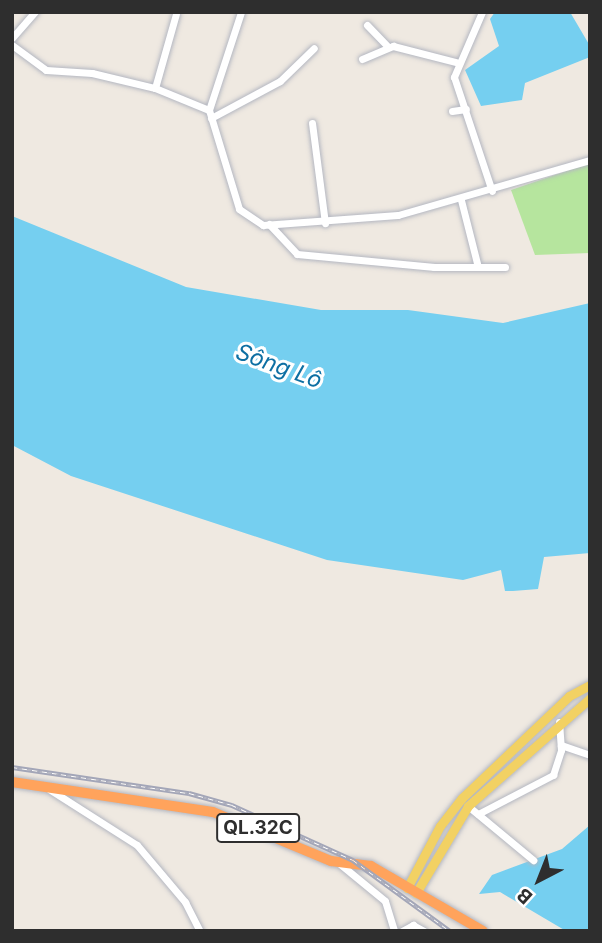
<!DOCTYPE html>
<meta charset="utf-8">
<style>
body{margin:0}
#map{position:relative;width:602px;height:943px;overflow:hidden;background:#efe9e1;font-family:Inter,sans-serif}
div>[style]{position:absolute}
.green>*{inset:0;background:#b6e59e}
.water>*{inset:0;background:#75cff0}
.roads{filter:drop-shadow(0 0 2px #b4b7c1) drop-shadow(0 0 2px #b4b7c1)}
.minor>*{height:7px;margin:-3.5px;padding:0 3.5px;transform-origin:3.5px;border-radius:3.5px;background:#fff}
.major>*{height:9px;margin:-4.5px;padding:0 4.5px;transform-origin:4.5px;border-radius:4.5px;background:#f2d163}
.highway>*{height:10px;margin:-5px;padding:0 5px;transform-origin:5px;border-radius:5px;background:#ffa35c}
.rail>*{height:4.5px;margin-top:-2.25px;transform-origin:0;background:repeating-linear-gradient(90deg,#fff 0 5px,#a3a6b8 0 10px);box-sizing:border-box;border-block:2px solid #a3a6b8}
span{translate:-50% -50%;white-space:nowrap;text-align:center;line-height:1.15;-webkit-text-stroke:6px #fff;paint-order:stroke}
.shield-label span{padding:2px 5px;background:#fff;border:2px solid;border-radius:5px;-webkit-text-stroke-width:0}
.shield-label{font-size:19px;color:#2e2e2e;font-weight:700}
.water-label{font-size:23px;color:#0d6fa3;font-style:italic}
.frame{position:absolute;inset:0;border:14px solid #2e2e2e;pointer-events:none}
.north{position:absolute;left:504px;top:845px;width:70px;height:70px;-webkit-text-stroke:5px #fff;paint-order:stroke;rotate:222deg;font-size:19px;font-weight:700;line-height:28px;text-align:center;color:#2e2e2e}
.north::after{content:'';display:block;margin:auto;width:24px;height:32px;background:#2e2e2e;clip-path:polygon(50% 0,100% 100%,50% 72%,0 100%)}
</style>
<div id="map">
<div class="green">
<i style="clip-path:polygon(590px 163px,590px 253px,535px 255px,511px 190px)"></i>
</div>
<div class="water">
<i style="clip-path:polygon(495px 12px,570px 12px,590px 46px,590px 57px,525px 83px,522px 100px,481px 106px,465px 70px,499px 46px,490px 19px)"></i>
<i style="clip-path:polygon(12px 216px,186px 287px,321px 310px,408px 310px,503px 323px,590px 303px,590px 553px,544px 557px,538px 589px,513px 591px,505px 591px,501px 570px,463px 580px,327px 560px,71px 476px,12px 445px)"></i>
<i style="clip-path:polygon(590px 825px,590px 931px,566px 931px,500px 892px,479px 894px,492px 875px,562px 849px)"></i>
</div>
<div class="roads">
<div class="minor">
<i style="left:482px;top:12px;width:71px;rotate:113.3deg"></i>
<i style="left:454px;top:77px;width:120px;rotate:71.6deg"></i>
<i style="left:367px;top:25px;width:29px;rotate:46deg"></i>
<i style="left:12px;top:38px;width:35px;rotate:-49deg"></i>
<i style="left:12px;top:45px;width:42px;rotate:36.3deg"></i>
<i style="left:46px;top:70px;width:46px;rotate:3.7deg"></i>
<i style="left:92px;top:73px;width:65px;rotate:13.4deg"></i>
<i style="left:155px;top:88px;width:58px;rotate:22.2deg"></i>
<i style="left:209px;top:110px;width:103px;rotate:73.1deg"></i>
<i style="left:239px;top:209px;width:29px;rotate:34deg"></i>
<i style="left:263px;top:225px;width:135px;rotate:-4.2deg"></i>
<i style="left:398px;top:215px;width:200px;rotate:-16deg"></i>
<i style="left:362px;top:59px;width:34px;rotate:-23deg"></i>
<i style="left:393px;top:46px;width:65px;rotate:14.3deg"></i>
<i style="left:155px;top:88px;width:77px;rotate:-74.2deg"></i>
<i style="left:209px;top:110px;width:103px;rotate:-71.9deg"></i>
<i style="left:452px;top:111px;width:14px;rotate:-8deg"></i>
<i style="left:211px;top:118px;width:78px;rotate:-28.2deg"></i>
<i style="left:280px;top:81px;width:47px;rotate:-44.1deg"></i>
<i style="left:312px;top:123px;width:101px;rotate:82.6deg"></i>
<i style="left:461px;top:200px;width:69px;rotate:75.8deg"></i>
<i style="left:269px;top:224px;width:41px;rotate:47deg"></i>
<i style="left:297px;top:254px;width:138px;rotate:5.4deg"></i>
<i style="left:434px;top:267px;width:71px"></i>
<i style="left:561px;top:745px;width:31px;rotate:19deg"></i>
<i style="left:49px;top:789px;width:104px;rotate:32.5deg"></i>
<i style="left:137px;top:845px;width:75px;rotate:49.9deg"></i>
<i style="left:185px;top:902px;width:33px;rotate:63deg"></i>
<i style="left:468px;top:806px;width:85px;rotate:39.7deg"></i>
<i style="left:478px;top:814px;width:85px;rotate:-27.5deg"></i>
<i style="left:553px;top:775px;width:26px;rotate:-72deg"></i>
<i style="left:561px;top:750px;width:28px;rotate:-94deg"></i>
<i style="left:340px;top:864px;width:58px;rotate:39.4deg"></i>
<i style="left:385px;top:901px;width:31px;rotate:73deg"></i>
<i style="left:402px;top:931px;width:13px;rotate:-29deg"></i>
<i style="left:413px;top:925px;width:13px;rotate:29deg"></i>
</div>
<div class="major">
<i style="left:407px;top:888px;width:70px;rotate:-62deg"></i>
<i style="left:440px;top:826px;width:36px;rotate:-52deg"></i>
<i style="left:462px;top:798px;width:148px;rotate:-43.6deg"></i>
<i style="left:569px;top:696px;width:24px;rotate:-28deg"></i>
<i style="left:416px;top:893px;width:101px;rotate:-59.1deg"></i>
<i style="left:468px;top:806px;width:163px;rotate:-41.5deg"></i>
</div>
<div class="highway">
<i style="left:12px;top:782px;width:203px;rotate:8.5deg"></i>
<i style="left:213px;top:812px;width:128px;rotate:22.6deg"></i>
<i style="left:331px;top:861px;width:40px;rotate:7.1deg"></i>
<i style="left:371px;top:866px;width:129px;rotate:30.1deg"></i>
</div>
</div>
<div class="rail">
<i style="left:12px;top:767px;width:179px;rotate:8.4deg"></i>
<i style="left:189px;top:793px;width:45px;rotate:15.6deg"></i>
<i style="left:232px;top:805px;width:133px;rotate:24.4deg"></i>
<i style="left:353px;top:860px;width:120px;rotate:36.2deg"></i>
</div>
<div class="shield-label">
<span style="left:258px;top:828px">QL.32C</span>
</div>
<div class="water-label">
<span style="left:279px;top:366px;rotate:20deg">Sông Lô</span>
</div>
<div class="frame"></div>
<div class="north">B</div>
</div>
